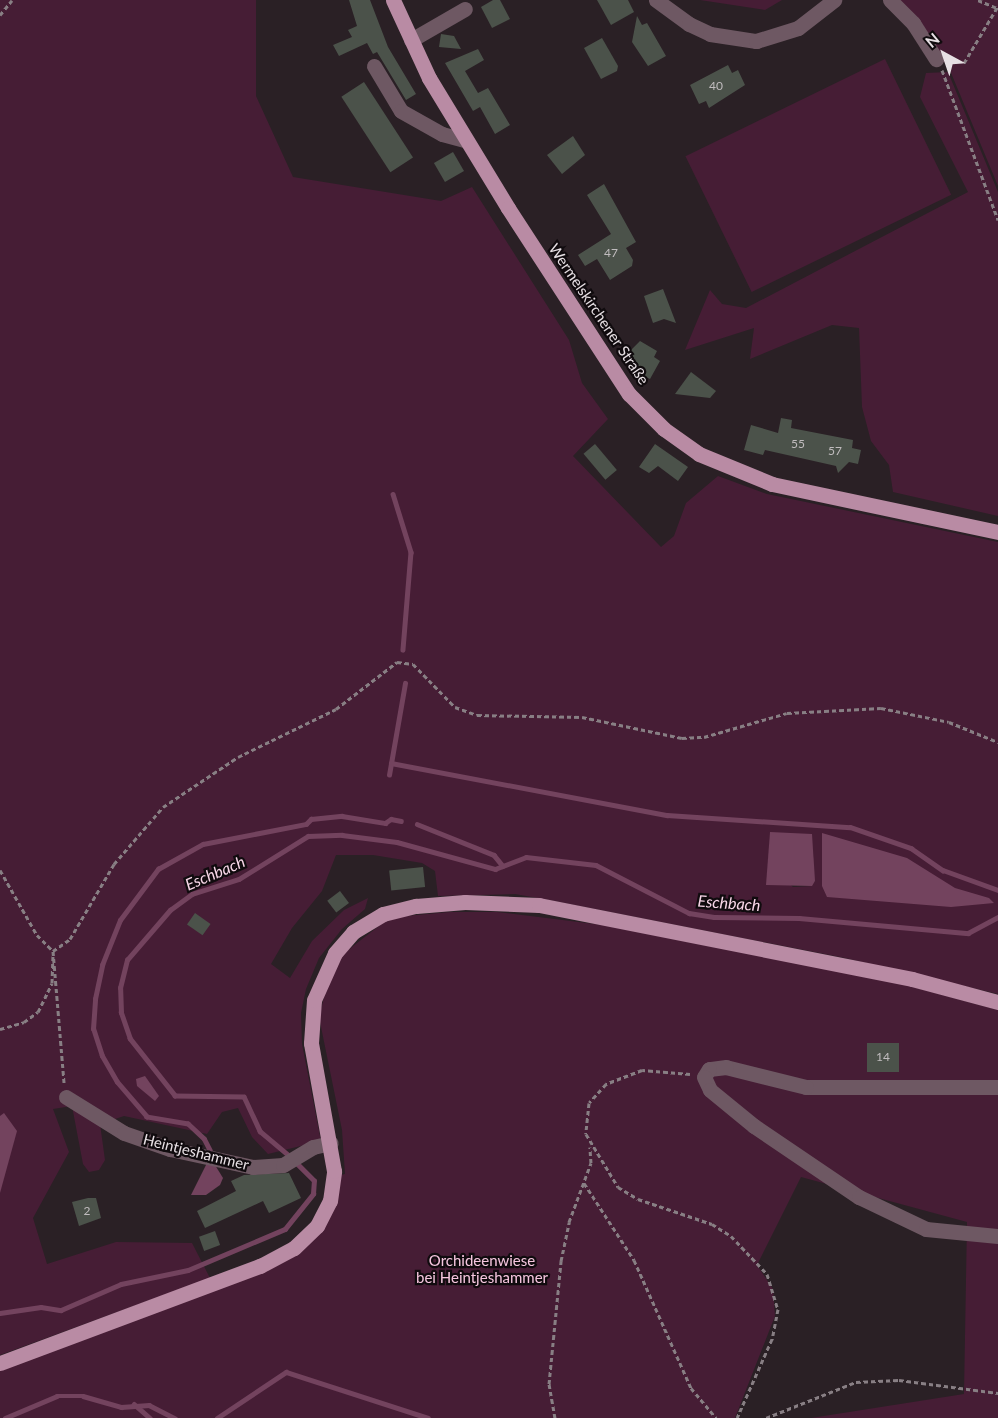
<!DOCTYPE html>
<meta charset="utf-8">
<style>
body{margin:0}
#map{position:relative;width:998px;height:1418px;overflow:hidden;background:#2a2025;font-family:Lato,sans-serif}
div>[style]{position:absolute}
.green>*{inset:0;background:#461d35;transform-origin:0 0}
.water>*{inset:0;background:#73435e}
.stream>*{height:4.5px;margin:-2.25px;padding:0 2.25px;transform-origin:2.25px;border-radius:2.25px;background:#73435e}
.building>*{inset:0;background:#4b524a;transform-origin:0 0}
.path>*{height:3px;margin-top:-1.5px;transform-origin:0;background:repeating-linear-gradient(90deg,#887f84 0 4.5px,transparent 0 7.5px)}
.minor>*{height:15px;margin:-7.5px;padding:0 7.5px;transform-origin:7.5px;border-radius:7.5px;background:#6e5863}
.major>*{height:15px;margin:-7.5px;padding:0 7.5px;transform-origin:7.5px;border-radius:7.5px;background:#b98ba4}
span{translate:-50% -50%;white-space:nowrap;text-align:center;line-height:1.15;-webkit-text-stroke:4.5px #100b0e;paint-order:stroke}
.number-label{font-size:12px;color:#c0bcbe}
.number-label span{-webkit-text-stroke-width:0}
.street-label{font-size:15px;color:#e7e0e4}
.park-label{font-size:15px;color:#f6c6df}
.water-label{font-size:16px;color:#f8d7e8;font-style:italic}
.north{position:absolute;left:914px;top:24px;width:60px;height:60px;-webkit-text-stroke:4px #100b0e;paint-order:stroke;rotate:320deg;font-size:16px;font-weight:700;line-height:24px;text-align:center;color:#e7e0e4}
.north::after{content:'';display:block;margin:auto;width:21px;height:27px;background:#e7e0e4;clip-path:polygon(50% 0,100% 100%,50% 72%,0 100%)}
</style>
<div id="map">
<div class="green">
<i style="clip-path:polygon(evenodd,0 0,256px 0,256px 96px,293px 177px,441px 201px,472px 187px,569px 340px,582px 383px,608px 419px,573px 456px,661px 547px,674px 536px,686px 503px,718px 476px,767px 494px,998px 542px,998px 994px,845px 958px,554px 901px,515px 894px,438px 896px,435px 871px,422px 863px,373px 855px,336px 855px,322px 891px,292px 928px,271px 964px,290px 978px,312px 941px,344px 910px,368px 898px,365px 909px,342px 929px,319px 958px,306px 989px,301px 1013px,302px 1044px,321px 1141px,268px 1154px,252px 1137px,238px 1108px,222px 1112px,207px 1134px,124px 1116px,100px 1124px,105px 1160px,99px 1170px,89px 1172px,83px 1164px,72px 1106px,53px 1109px,69px 1152px,33px 1218px,47px 1264px,116px 1242px,192px 1243px,210px 1278px,0 1355px,0 0,770px 833px,781px 834px,815px 881px,811px 886px,793px 887px,769px 864px,770px 833px)"></i>
<i style="clip-path:polygon(700px 0,782px 0,765px 10px)"></i>
<i style="clip-path:polygon(895px 0,998px 0,998px 186px,949px 68px)"></i>
<i style="left:885px;top:59px;width:151px;height:222px;rotate:64deg"></i>
<i style="clip-path:polygon(948px 72px,998px 192px,998px 516px,893px 492px,889px 465px,871px 441px,862px 407px,859px 328px,832px 325px,750px 359px,754px 328px,685px 350px,710px 290px,722px 304px,746px 308px,968px 192px,920px 97px,926px 73px)"></i>
<i style="clip-path:polygon(450px 912px,497px 912px,603px 925px,906px 985px,998px 1010px,998px 1418px,811px 1418px,964px 1394px,967px 1222px,801px 1177px,757px 1265px,773px 1289px,775px 1316px,735px 1418px,0 1418px,0 1370px,264px 1272px,293px 1257px,321px 1233px,337px 1201px,341px 1175px,345px 1174px,342px 1130px,319px 1017px,327px 985px,343px 954px,384px 922px,405px 916px)"></i>
</div>
<div class="water">
<i style="clip-path:polygon(770px 832px,812px 834px,815px 881px,812px 886px,766px 885px)"></i>
<i style="clip-path:polygon(822px 833px,907px 858px,955px 888px,989px 898px,994px 903px,951px 907px,827px 897px,822px 886px)"></i>
<i style="clip-path:polygon(145px 1076px,159px 1096px,155px 1101px,137px 1086px,136px 1079px)"></i>
<i style="clip-path:polygon(4px 1113px,17px 1131px,0 1193px,0 1116px)"></i>
<i style="clip-path:polygon(207px 1163px,215px 1165px,223px 1178px,220px 1185px,206px 1195px,191px 1195px)"></i>
</div>
<div class="stream">
<i style="left:393px;top:494px;width:61px;rotate:72.8deg"></i>
<i style="left:411px;top:552px;width:98px;rotate:94.7deg"></i>
<i style="left:391px;top:763px;width:281px;rotate:10.7deg"></i>
<i style="left:667px;top:815px;width:183px;rotate:3.8deg"></i>
<i style="left:850px;top:827px;width:65px;rotate:19deg"></i>
<i style="left:911px;top:848px;width:39px;rotate:35deg"></i>
<i style="left:943px;top:870px;width:59px;rotate:20deg"></i>
<i style="left:389px;top:775px;width:93px;rotate:-80.1deg"></i>
<i style="left:417px;top:824px;width:83px;rotate:21.9deg"></i>
<i style="left:494px;top:855px;width:14px;rotate:51deg"></i>
<i style="left:210px;top:1151px;width:13px;rotate:-117deg"></i>
<i style="left:204px;top:1139px;width:22px;rotate:-137deg"></i>
<i style="left:188px;top:1124px;width:42px;rotate:-170.3deg"></i>
<i style="left:147px;top:1117px;width:46px;rotate:-130.6deg"></i>
<i style="left:117px;top:1082px;width:30px;rotate:-120deg"></i>
<i style="left:102px;top:1056px;width:28px;rotate:-108deg"></i>
<i style="left:93px;top:1029px;width:30px;rotate:-86deg"></i>
<i style="left:95px;top:999px;width:35px;rotate:-78deg"></i>
<i style="left:102px;top:965px;width:48px;rotate:-68.2deg"></i>
<i style="left:120px;top:920px;width:64px;rotate:-53.3deg"></i>
<i style="left:158px;top:869px;width:51px;rotate:-29.1deg"></i>
<i style="left:203px;top:844px;width:105px;rotate:-11deg"></i>
<i style="left:306px;top:824px;width:7px;rotate:-45deg"></i>
<i style="left:311px;top:819px;width:31px;rotate:-6deg"></i>
<i style="left:342px;top:816px;width:44px;rotate:9.2deg"></i>
<i style="left:385px;top:823px;width:7px;rotate:-34deg"></i>
<i style="left:391px;top:819px;width:10px;rotate:11deg"></i>
<i style="left:289px;top:1156px;width:38px;rotate:-140deg"></i>
<i style="left:260px;top:1132px;width:38px;rotate:-115deg"></i>
<i style="left:244px;top:1097px;width:69px;rotate:-179.2deg"></i>
<i style="left:175px;top:1096px;width:73px;rotate:-128.3deg"></i>
<i style="left:130px;top:1039px;width:28px;rotate:-109deg"></i>
<i style="left:121px;top:1013px;width:25px;rotate:-92deg"></i>
<i style="left:120px;top:988px;width:29px;rotate:-76deg"></i>
<i style="left:127px;top:960px;width:66px;rotate:-49.3deg"></i>
<i style="left:170px;top:910px;width:27px;rotate:-36deg"></i>
<i style="left:192px;top:894px;width:49px;rotate:-17.7deg"></i>
<i style="left:239px;top:879px;width:81px;rotate:-31.9deg"></i>
<i style="left:308px;top:836px;width:34px;rotate:-2deg"></i>
<i style="left:342px;top:835px;width:55px;rotate:7.3deg"></i>
<i style="left:397px;top:842px;width:102px;rotate:15.4deg"></i>
<i style="left:495px;top:869px;width:33px;rotate:-21deg"></i>
<i style="left:526px;top:857px;width:70px;rotate:6.5deg"></i>
<i style="left:596px;top:865px;width:105px;rotate:27.3deg"></i>
<i style="left:689px;top:913px;width:25px;rotate:9deg"></i>
<i style="left:714px;top:917px;width:85px;rotate:0.7deg"></i>
<i style="left:799px;top:918px;width:170px;rotate:5.1deg"></i>
<i style="left:968px;top:933px;width:34px;rotate:-28deg"></i>
<i style="left:0;top:1313px;width:41px;rotate:-8.3deg"></i>
<i style="left:41px;top:1307px;width:20px;rotate:9deg"></i>
<i style="left:61px;top:1310px;width:65px;rotate:-23.4deg"></i>
<i style="left:121px;top:1284px;width:68px;rotate:-11.8deg"></i>
<i style="left:188px;top:1270px;width:105px;rotate:-22.9deg"></i>
<i style="left:285px;top:1229px;width:45px;rotate:-51.3deg"></i>
<i style="left:313px;top:1194px;width:13px;rotate:-86deg"></i>
<i style="left:314px;top:1181px;width:27px;rotate:-135deg"></i>
<i style="left:134px;top:1404px;width:21px;rotate:41deg"></i>
<i style="left:5px;top:1418px;width:56px;rotate:-22.9deg"></i>
<i style="left:57px;top:1396px;width:26px"></i>
<i style="left:83px;top:1396px;width:40px;rotate:16deg"></i>
<i style="left:121px;top:1407px;width:28px;rotate:-4deg"></i>
<i style="left:149px;top:1405px;width:29px;rotate:27deg"></i>
<i style="left:217px;top:1418px;width:83px;rotate:-33.7deg"></i>
<i style="left:286px;top:1372px;width:149px;rotate:17.9deg"></i>
</div>
<div class="building">
<i style="clip-path:polygon(349px 0,370px 0,388px 47px,416px 94px,406px 100px,377px 52px,373px 54px,367px 43px,339px 56px,333px 45px,352px 37px,348px 30px,357px 26px)"></i>
<i style="clip-path:polygon(493px 0,500px 0,510px 19px,492px 28px,481px 7px)"></i>
<i style="clip-path:polygon(597px 0,628px 0,634px 12px,611px 25px)"></i>
<i style="clip-path:polygon(637px 16px,642px 25px,647px 23px,666px 56px,648px 66px,632px 42px)"></i>
<i style="clip-path:polygon(441px 34px,454px 36px,461px 49px,439px 47px)"></i>
<i style="clip-path:polygon(602px 38px,618px 66px,617px 71px,601px 79px,584px 48px)"></i>
<i style="clip-path:polygon(478px 49px,484px 60px,465px 71px,478px 93px,488px 88px,510px 125px,495px 134px,480px 107px,473px 111px,445px 63px)"></i>
<i style="clip-path:polygon(728px 65px,732px 73px,738px 70px,745px 85px,709px 108px,706px 101px,699px 104px,690px 85px)"></i>
<i style="left:364px;top:82px;width:90px;height:27px;rotate:57deg"></i>
<i style="clip-path:polygon(573px 136px,585px 155px,562px 174px,547px 155px)"></i>
<i style="left:453px;top:152px;width:22px;height:22px;rotate:60deg"></i>
<i style="clip-path:polygon(604px 184px,636px 242px,626px 248px,633px 260px,632px 266px,610px 280px,597px 259px,585px 266px,578px 255px,611px 234px,587px 195px)"></i>
<i style="clip-path:polygon(663px 289px,676px 323px,664px 319px,653px 323px,644px 296px)"></i>
<i style="clip-path:polygon(640px 341px,657px 351px,654px 357px,660px 361px,650px 379px,640px 374px,627px 354px)"></i>
<i style="clip-path:polygon(691px 372px,716px 391px,710px 398px,675px 394px)"></i>
<i style="clip-path:polygon(781px 418px,792px 420px,791px 428px,853px 440px,852px 448px,861px 450px,858px 464px,849px 462px,838px 473px,836px 466px,765px 450px,763px 455px,744px 450px,751px 425px,778px 433px)"></i>
<i style="left:595px;top:444px;width:34px;height:15px;rotate:50deg"></i>
<i style="clip-path:polygon(655px 444px,688px 467px,678px 481px,658px 466px,649px 473px,639px 467px)"></i>
<i style="left:423px;top:867px;width:20px;height:34px;rotate:84deg"></i>
<i style="left:340px;top:891px;width:15px;height:16px;rotate:53deg"></i>
<i style="left:195px;top:913px;width:19px;height:14px;rotate:35deg"></i>
<i style="left:867px;top:1043px;width:32px;height:29px"></i>
<i style="clip-path:polygon(289px 1173px,301px 1198px,269px 1213px,263px 1201px,205px 1228px,197px 1211px,236px 1191px,231px 1181px,244px 1175px)"></i>
<i style="clip-path:polygon(88px 1198px,96px 1198px,101px 1218px,79px 1226px,72px 1202px)"></i>
<i style="left:215px;top:1231px;width:15px;height:17px;rotate:70deg"></i>
</div>
<div class="path">
<i style="left:978px;top:0;width:21px;rotate:23deg"></i>
<i style="left:0;top:15px;width:19px;rotate:-51deg"></i>
<i style="left:964px;top:63px;width:66px;rotate:-59.2deg"></i>
<i style="left:942px;top:70px;width:160px;rotate:69.5deg"></i>
<i style="left:0;top:870px;width:75px;rotate:60.4deg"></i>
<i style="left:37px;top:935px;width:23px;rotate:45deg"></i>
<i style="left:53px;top:951px;width:132px;rotate:85.2deg"></i>
<i style="left:53px;top:951px;width:21px;rotate:-35deg"></i>
<i style="left:70px;top:939px;width:87px;rotate:-59.6deg"></i>
<i style="left:114px;top:864px;width:75px;rotate:-49.3deg"></i>
<i style="left:163px;top:807px;width:90px;rotate:-33.7deg"></i>
<i style="left:238px;top:757px;width:109px;rotate:-26.1deg"></i>
<i style="left:336px;top:709px;width:77px;rotate:-37.6deg"></i>
<i style="left:397px;top:662px;width:16px;rotate:7deg"></i>
<i style="left:413px;top:664px;width:60px;rotate:45.7deg"></i>
<i style="left:455px;top:707px;width:23px;rotate:20deg"></i>
<i style="left:477px;top:715px;width:105px;rotate:1.1deg"></i>
<i style="left:582px;top:717px;width:102px;rotate:11.9deg"></i>
<i style="left:682px;top:738px;width:22px;rotate:-3deg"></i>
<i style="left:704px;top:737px;width:86px;rotate:-16.1deg"></i>
<i style="left:787px;top:713px;width:94px;rotate:-3deg"></i>
<i style="left:881px;top:708px;width:69px;rotate:11.6deg"></i>
<i style="left:949px;top:722px;width:53px;rotate:22.2deg"></i>
<i style="left:0;top:1029px;width:25px;rotate:-16deg"></i>
<i style="left:24px;top:1022px;width:17px;rotate:-36deg"></i>
<i style="left:38px;top:1012px;width:32px;rotate:-64deg"></i>
<i style="left:52px;top:983px;width:27px;rotate:-88deg"></i>
<i style="left:690px;top:1074px;width:48px;rotate:-175.2deg"></i>
<i style="left:642px;top:1070px;width:39px;rotate:159deg"></i>
<i style="left:606px;top:1084px;width:25px;rotate:132deg"></i>
<i style="left:589px;top:1103px;width:31px;rotate:96deg"></i>
<i style="left:586px;top:1134px;width:62px;rotate:58.9deg"></i>
<i style="left:618px;top:1187px;width:23px;rotate:31deg"></i>
<i style="left:638px;top:1199px;width:78px;rotate:18.7deg"></i>
<i style="left:712px;top:1224px;width:22px;rotate:32deg"></i>
<i style="left:731px;top:1236px;width:52px;rotate:46.5deg"></i>
<i style="left:767px;top:1274px;width:37px;rotate:73deg"></i>
<i style="left:778px;top:1309px;width:31px;rotate:101deg"></i>
<i style="left:772px;top:1339px;width:86px;rotate:113.9deg"></i>
<i style="left:584px;top:1183px;width:92px;rotate:57deg"></i>
<i style="left:634px;top:1260px;width:140px;rotate:66deg"></i>
<i style="left:691px;top:1388px;width:39px;rotate:50deg"></i>
<i style="left:555px;top:1418px;width:35px;rotate:-100deg"></i>
<i style="left:549px;top:1384px;width:124px;rotate:-84.4deg"></i>
<i style="left:561px;top:1261px;width:40px;rotate:-78deg"></i>
<i style="left:569px;top:1222px;width:63px;rotate:-69.6deg"></i>
<i style="left:591px;top:1163px;width:16px;rotate:-94deg"></i>
<i style="left:766px;top:1418px;width:97px;rotate:-21.8deg"></i>
<i style="left:856px;top:1382px;width:43px;rotate:-2.7deg"></i>
<i style="left:899px;top:1380px;width:100px;rotate:7.5deg"></i>
</div>
<div class="minor">
<i style="left:656px;top:0;width:41px;rotate:36deg"></i>
<i style="left:689px;top:24px;width:23px;rotate:25deg"></i>
<i style="left:710px;top:34px;width:47px;rotate:8.7deg"></i>
<i style="left:756px;top:41px;width:44px;rotate:-17.2deg"></i>
<i style="left:798px;top:28px;width:46px;rotate:-37.9deg"></i>
<i style="left:890px;top:0;width:33px;rotate:45deg"></i>
<i style="left:913px;top:23px;width:43px;rotate:57.4deg"></i>
<i style="left:411px;top:40px;width:62px;rotate:-29.9deg"></i>
<i style="left:374px;top:66px;width:52px;rotate:59deg"></i>
<i style="left:401px;top:111px;width:47px;rotate:29.3deg"></i>
<i style="left:442px;top:134px;width:24px;rotate:15deg"></i>
<i style="left:998px;top:1087px;width:192px;rotate:180deg"></i>
<i style="left:806px;top:1087px;width:82px;rotate:-166deg"></i>
<i style="left:726px;top:1067px;width:17px;rotate:173deg"></i>
<i style="left:709px;top:1069px;width:9px;rotate:122deg"></i>
<i style="left:704px;top:1077px;width:14px;rotate:65deg"></i>
<i style="left:710px;top:1090px;width:57px;rotate:39.3deg"></i>
<i style="left:754px;top:1126px;width:127px;rotate:34.1deg"></i>
<i style="left:859px;top:1197px;width:74px;rotate:25.5deg"></i>
<i style="left:926px;top:1229px;width:72px;rotate:5.6deg"></i>
<i style="left:66px;top:1097px;width:68px;rotate:31.8deg"></i>
<i style="left:124px;top:1133px;width:49px;rotate:19.2deg"></i>
<i style="left:170px;top:1149px;width:85px;rotate:12.2deg"></i>
<i style="left:253px;top:1167px;width:30px;rotate:-4deg"></i>
<i style="left:283px;top:1165px;width:35px;rotate:-31deg"></i>
<i style="left:313px;top:1147px;width:18px;rotate:-13deg"></i>
</div>
<div class="major">
<i style="left:393px;top:0;width:86px;rotate:65.2deg"></i>
<i style="left:429px;top:78px;width:152px;rotate:58.7deg"></i>
<i style="left:508px;top:208px;width:222px;rotate:57deg"></i>
<i style="left:629px;top:394px;width:49px;rotate:45deg"></i>
<i style="left:664px;top:429px;width:43px;rotate:35.5deg"></i>
<i style="left:699px;top:454px;width:79px;rotate:22.3deg"></i>
<i style="left:772px;top:484px;width:231px;rotate:12deg"></i>
<i style="left:0;top:1363px;width:278px;rotate:-20.5deg"></i>
<i style="left:260px;top:1266px;width:38px;rotate:-28deg"></i>
<i style="left:294px;top:1248px;width:32px;rotate:-44deg"></i>
<i style="left:317px;top:1226px;width:28px;rotate:-63deg"></i>
<i style="left:330px;top:1201px;width:30px;rotate:-82deg"></i>
<i style="left:334px;top:1171px;width:130px;rotate:-100.2deg"></i>
<i style="left:311px;top:1043px;width:43px;rotate:-86deg"></i>
<i style="left:314px;top:1000px;width:51px;rotate:-65.9deg"></i>
<i style="left:335px;top:953px;width:28px;rotate:-49deg"></i>
<i style="left:353px;top:932px;width:35px;rotate:-31deg"></i>
<i style="left:383px;top:914px;width:34px;rotate:-14deg"></i>
<i style="left:416px;top:906px;width:49px;rotate:-4.7deg"></i>
<i style="left:465px;top:902px;width:74px;rotate:2.3deg"></i>
<i style="left:539px;top:905px;width:380px;rotate:11.2deg"></i>
<i style="left:912px;top:979px;width:89px;rotate:15deg"></i>
</div>
<div class="number-label">
<span style="left:716px;top:86px">40</span>
<span style="left:611px;top:253px">47</span>
<span style="left:798px;top:444px">55</span>
<span style="left:835px;top:451px">57</span>
<span style="left:883px;top:1057px">14</span>
<span style="left:87px;top:1211px">2</span>
</div>
<div class="street-label">
<span style="left:599px;top:314px;rotate:56deg">Wermelskirchener Straße</span>
<span style="left:196px;top:1152px;rotate:14deg">Heintjeshammer</span>
</div>
<div class="park-label">
<span style="left:482px;top:1269px">Orchideenwiese<br>bei Heintjeshammer</span>
</div>
<div class="water-label">
<span style="left:215px;top:873px;rotate:-23deg">Eschbach</span>
<span style="left:729px;top:903px;rotate:4deg">Eschbach</span>
</div>
<div class="north">N</div>
</div>
